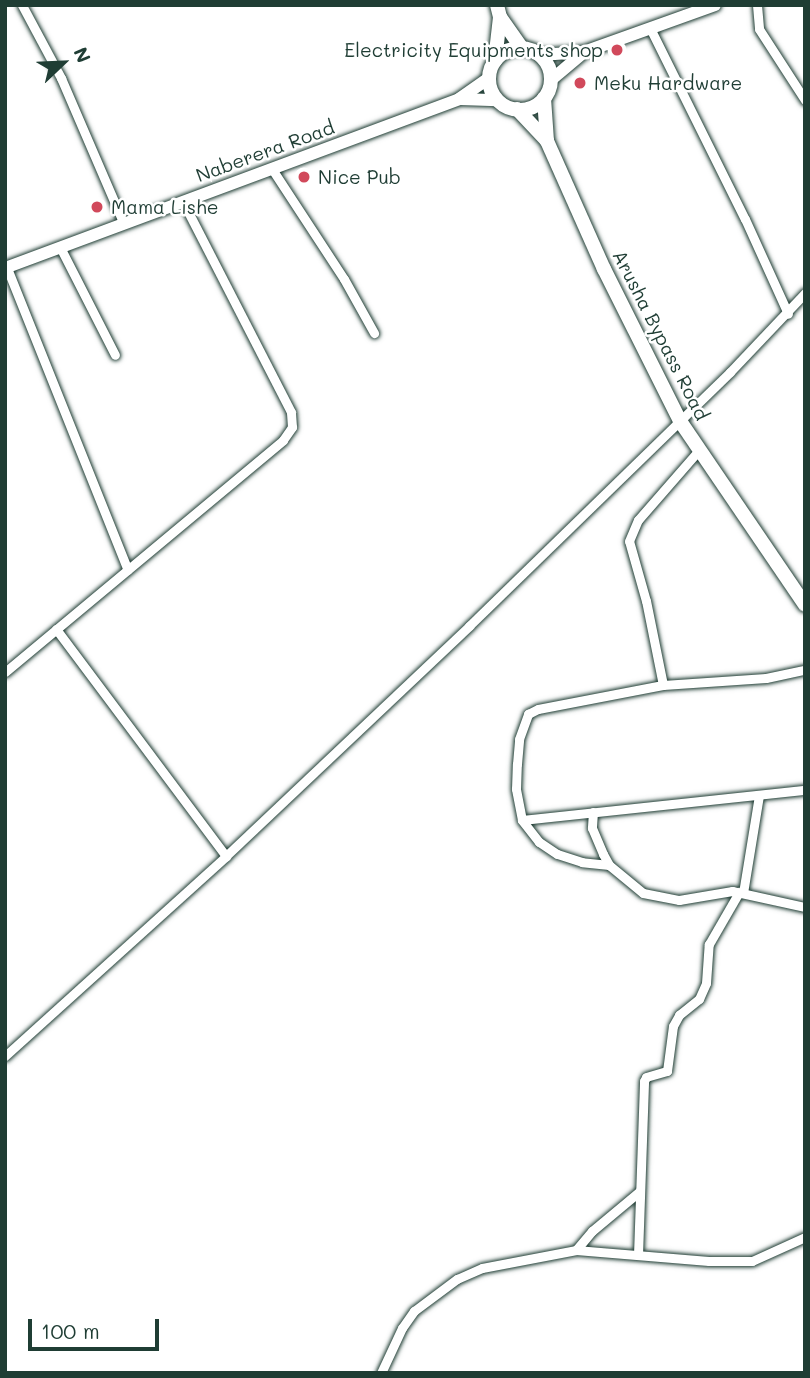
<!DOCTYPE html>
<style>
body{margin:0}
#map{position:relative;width:810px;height:1378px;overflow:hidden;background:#fff;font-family:Mali,sans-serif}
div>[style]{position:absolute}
.roads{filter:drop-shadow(0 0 2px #1f3d34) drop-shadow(0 0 2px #1f3d34)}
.street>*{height:9px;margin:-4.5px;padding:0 4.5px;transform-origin:4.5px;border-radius:4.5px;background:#fff}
.secondary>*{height:12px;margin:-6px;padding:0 6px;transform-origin:6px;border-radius:6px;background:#fff}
.primary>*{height:14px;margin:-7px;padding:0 7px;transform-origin:7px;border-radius:7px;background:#fff}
.primary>.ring{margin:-7px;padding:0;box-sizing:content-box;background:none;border:14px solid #fff;border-radius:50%}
.dots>*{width:19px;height:19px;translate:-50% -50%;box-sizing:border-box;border:4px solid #fff;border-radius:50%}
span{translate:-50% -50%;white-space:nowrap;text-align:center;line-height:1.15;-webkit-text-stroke:5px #fff;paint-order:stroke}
.poi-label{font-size:19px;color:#1f3d34}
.right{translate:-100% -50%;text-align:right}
.left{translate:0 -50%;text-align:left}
.street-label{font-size:19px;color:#1f3d34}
.frame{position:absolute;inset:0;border:7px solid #1f3d34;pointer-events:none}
.north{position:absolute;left:28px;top:28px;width:70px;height:70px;-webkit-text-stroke:5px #fff;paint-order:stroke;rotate:67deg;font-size:19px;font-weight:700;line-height:28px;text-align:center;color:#1f3d34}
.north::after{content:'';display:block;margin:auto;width:24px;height:32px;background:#1f3d34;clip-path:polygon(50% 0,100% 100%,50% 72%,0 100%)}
.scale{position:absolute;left:28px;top:1319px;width:131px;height:32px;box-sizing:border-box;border:4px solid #1f3d34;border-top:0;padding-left:9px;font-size:21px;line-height:24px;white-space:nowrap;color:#1f3d34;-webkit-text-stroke:5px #fff;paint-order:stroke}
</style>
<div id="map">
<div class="roads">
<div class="street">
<i style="left:22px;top:5px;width:83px;rotate:61.9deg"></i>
<i style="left:61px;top:78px;width:157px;rotate:66.7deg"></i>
<i style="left:757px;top:5px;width:24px;rotate:85deg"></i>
<i style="left:759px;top:29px;width:85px;rotate:57.1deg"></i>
<i style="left:651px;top:30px;width:211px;rotate:63.6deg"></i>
<i style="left:745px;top:219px;width:104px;rotate:65.6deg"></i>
<i style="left:272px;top:169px;width:131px;rotate:56.8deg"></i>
<i style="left:344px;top:279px;width:62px;rotate:60.9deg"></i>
<i style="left:60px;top:247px;width:121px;rotate:63deg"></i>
<i style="left:7px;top:268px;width:325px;rotate:68.2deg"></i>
<i style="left:56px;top:629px;width:284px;rotate:53.2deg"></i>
<i style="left:5px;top:672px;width:362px;rotate:-39.8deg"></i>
<i style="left:283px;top:440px;width:16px;rotate:-55deg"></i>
<i style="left:292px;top:427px;width:15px;rotate:-94deg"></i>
<i style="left:291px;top:412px;width:236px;rotate:-117.2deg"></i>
<i style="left:663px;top:685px;width:86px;rotate:-101.4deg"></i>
<i style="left:646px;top:601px;width:62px;rotate:-105.8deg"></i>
<i style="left:629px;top:541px;width:23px;rotate:-67deg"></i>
<i style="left:638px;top:520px;width:94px;rotate:-48.9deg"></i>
<i style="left:593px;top:812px;width:16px;rotate:94deg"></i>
<i style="left:592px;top:828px;width:28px;rotate:67deg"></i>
<i style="left:603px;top:854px;width:13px;rotate:61deg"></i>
<i style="left:609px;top:865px;width:44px;rotate:39.5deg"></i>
<i style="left:643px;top:893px;width:37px;rotate:11deg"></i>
<i style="left:679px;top:900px;width:54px;rotate:-9.6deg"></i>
<i style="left:732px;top:891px;width:75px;rotate:12.4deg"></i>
<i style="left:522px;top:820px;width:285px;rotate:-6.1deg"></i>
<i style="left:609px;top:865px;width:27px;rotate:-174deg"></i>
<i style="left:582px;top:862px;width:26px;rotate:-162deg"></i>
<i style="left:557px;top:854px;width:22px;rotate:-146deg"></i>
<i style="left:539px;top:842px;width:28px;rotate:-128deg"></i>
<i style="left:522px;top:820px;width:32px;rotate:-101deg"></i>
<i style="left:516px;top:789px;width:25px;rotate:-88deg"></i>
<i style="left:517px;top:764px;width:25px;rotate:-85deg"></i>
<i style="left:519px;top:739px;width:27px;rotate:-70deg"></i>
<i style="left:528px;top:714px;width:11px;rotate:-27deg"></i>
<i style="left:538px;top:709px;width:127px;rotate:-10.9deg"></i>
<i style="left:663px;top:685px;width:103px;rotate:-3.9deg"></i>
<i style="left:766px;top:678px;width:40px;rotate:-12deg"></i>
<i style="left:743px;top:893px;width:99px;rotate:-80.7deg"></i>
<i style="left:5px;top:1056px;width:298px;rotate:-42.1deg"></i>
<i style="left:226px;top:856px;width:335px;rotate:-43.4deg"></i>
<i style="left:469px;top:626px;width:364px;rotate:-44.2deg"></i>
<i style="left:730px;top:372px;width:109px;rotate:-46.5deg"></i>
<i style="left:576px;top:1250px;width:25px;rotate:-50deg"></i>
<i style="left:592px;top:1231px;width:62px;rotate:-39.8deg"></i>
<i style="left:638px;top:1255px;width:174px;rotate:-88deg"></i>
<i style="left:644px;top:1081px;width:4px;rotate:-63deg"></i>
<i style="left:646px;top:1077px;width:22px;rotate:-16deg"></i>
<i style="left:667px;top:1071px;width:45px;rotate:-82.4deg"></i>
<i style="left:673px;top:1026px;width:13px;rotate:-61deg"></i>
<i style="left:679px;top:1015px;width:26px;rotate:-39deg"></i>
<i style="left:699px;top:999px;width:17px;rotate:-66deg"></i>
<i style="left:706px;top:983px;width:39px;rotate:-86deg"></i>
<i style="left:709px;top:944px;width:60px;rotate:-60deg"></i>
<i style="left:381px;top:1373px;width:50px;rotate:-65deg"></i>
<i style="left:402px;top:1328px;width:21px;rotate:-55deg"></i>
<i style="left:414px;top:1311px;width:54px;rotate:-36.7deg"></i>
<i style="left:457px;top:1279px;width:27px;rotate:-24deg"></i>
<i style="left:482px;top:1268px;width:96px;rotate:-10.8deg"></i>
<i style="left:576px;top:1250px;width:133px;rotate:4.7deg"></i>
<i style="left:709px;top:1261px;width:43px"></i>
<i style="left:752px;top:1261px;width:58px;rotate:-24.4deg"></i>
</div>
<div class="secondary">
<i style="left:540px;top:55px;width:44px;rotate:-3.9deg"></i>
<i style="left:584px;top:52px;width:139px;rotate:-19.7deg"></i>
<i style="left:551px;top:80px;width:42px;rotate:-40.2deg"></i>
<i style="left:460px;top:99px;width:38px;rotate:2deg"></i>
<i style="left:5px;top:268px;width:484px;rotate:-20.4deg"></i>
<i style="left:459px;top:99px;width:37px;rotate:-35deg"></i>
</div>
<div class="primary">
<i style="left:497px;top:5px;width:12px;rotate:76deg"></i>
<i style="left:500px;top:17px;width:38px;rotate:55deg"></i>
<i class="ring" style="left:489px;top:48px;width:48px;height:48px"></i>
<i style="left:495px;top:61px;width:44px;rotate:-83.5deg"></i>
<i style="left:544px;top:98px;width:43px;rotate:86deg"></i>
<i style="left:517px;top:109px;width:44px;rotate:46.8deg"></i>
<i style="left:547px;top:141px;width:140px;rotate:66deg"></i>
<i style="left:604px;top:269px;width:170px;rotate:63.4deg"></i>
<i style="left:680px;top:421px;width:222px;rotate:55.8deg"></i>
</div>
</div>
<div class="dots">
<i style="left:617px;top:50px;background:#d1495b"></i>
<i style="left:580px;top:83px;background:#d1495b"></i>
<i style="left:304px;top:177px;background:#d1495b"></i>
<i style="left:97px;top:207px;background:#d1495b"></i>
</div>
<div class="poi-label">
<span class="right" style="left:603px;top:50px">Electricity Equipments shop</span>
<span class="left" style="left:594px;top:83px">Meku Hardware</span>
<span class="left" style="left:318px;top:177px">Nice Pub</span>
<span class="left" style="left:111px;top:207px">Mama Lishe</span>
</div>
<div class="street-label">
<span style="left:265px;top:151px;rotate:-20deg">Naberera Road</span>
<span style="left:661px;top:335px;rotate:63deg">Arusha Bypass Road</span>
</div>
<div class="frame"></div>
<div class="north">N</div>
<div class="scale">100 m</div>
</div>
